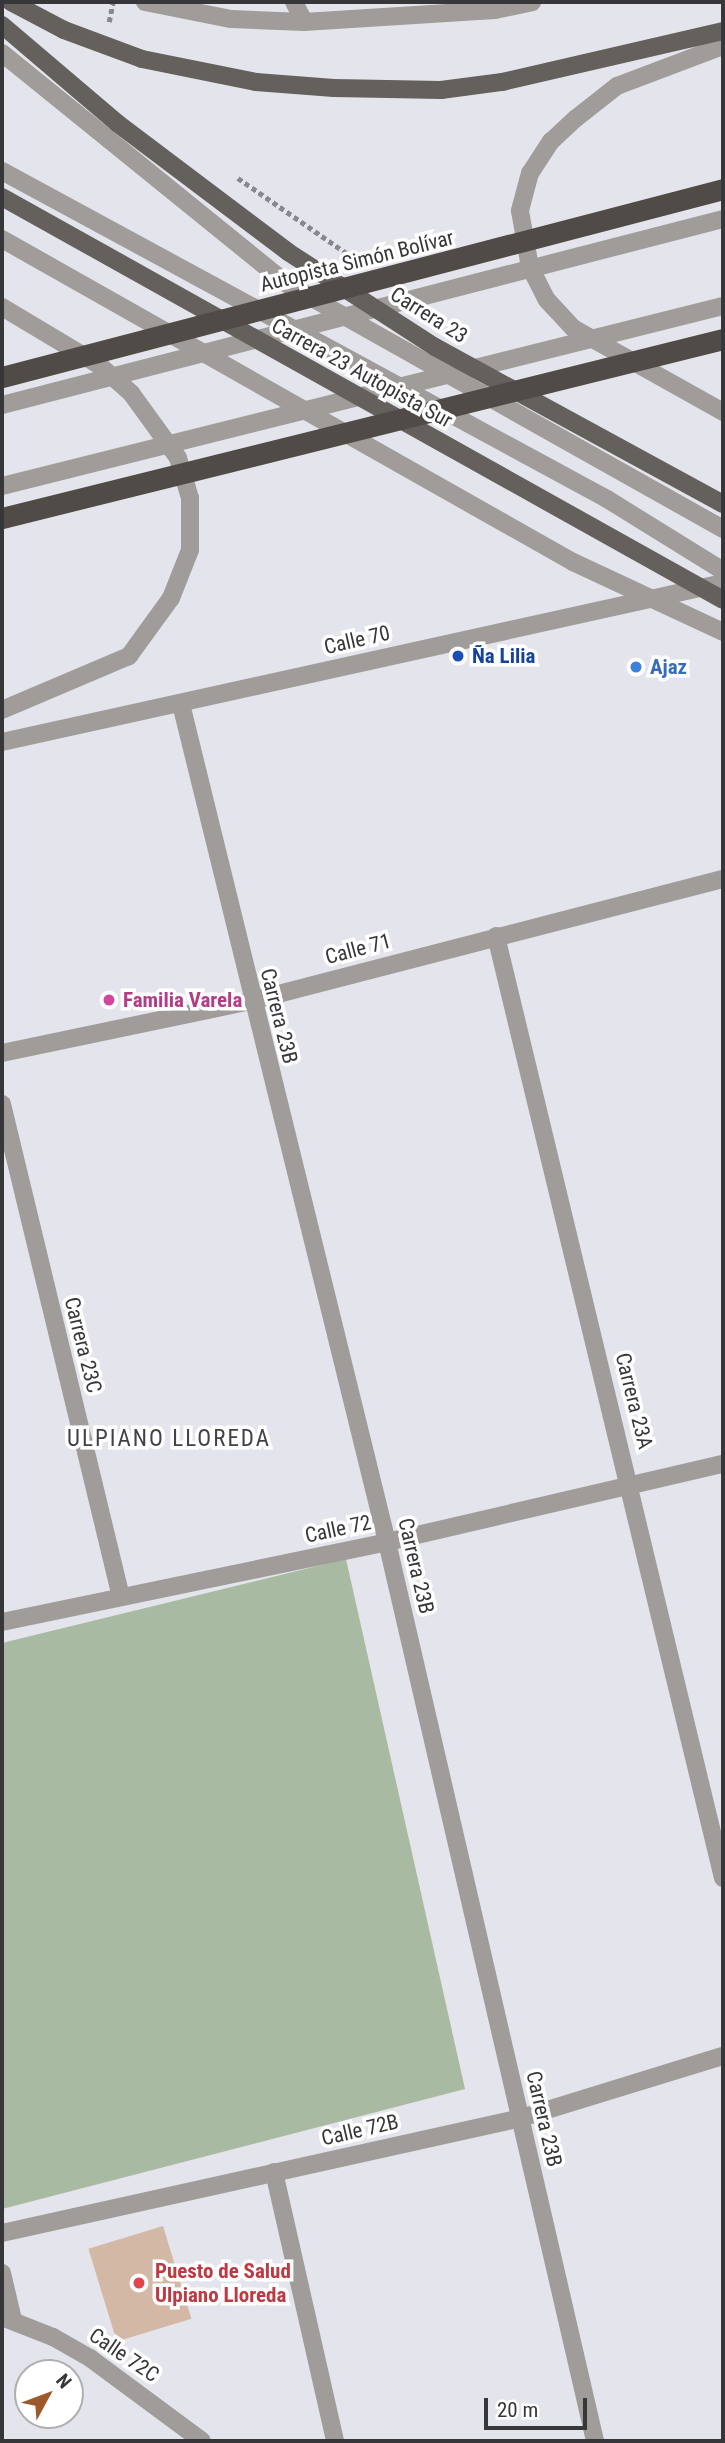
<!DOCTYPE html>
<meta charset="utf-8">
<style>
body{margin:0}
#map{position:relative;width:725px;height:2443px;overflow:hidden;background:#e4e5ec;font-family:"Roboto Condensed",sans-serif}
div>[style]{position:absolute}
.green>*{inset:0;background:#a8baa2}
.building>*{inset:0;background:#d2b8a5;transform-origin:0 0}
.path>*{height:4.5px;margin-top:-2.25px;transform-origin:0;background:repeating-linear-gradient(90deg,#88888d 0 5px,transparent 0 8.5px)}
.minor>*{height:18px;margin:-9px;padding:0 9px;transform-origin:9px;border-radius:9px;background:#9f9c9a}
.major>*{height:18px;margin:-9px;padding:0 9px;transform-origin:9px;border-radius:9px;background:#64605c}
.highway>*{height:21px;margin:-10.5px;padding:0 10.5px;transform-origin:10.5px;border-radius:10.5px;background:#504b47}
.dots>*{width:19px;height:19px;translate:-50% -50%;box-sizing:border-box;border:4px solid #fff;border-radius:50%}
span{translate:-50% -50%;white-space:nowrap;text-align:center;line-height:1.15;-webkit-text-stroke:7px #fff;paint-order:stroke}
.street-label{font-size:21px;color:#37373a}
.transit-label{font-size:21px;color:#164399;font-weight:700}
.left{translate:0 -50%;text-align:left}
.shop-label{font-size:21px;color:#366cbe;font-weight:700}
.hotel-label{font-size:21px;color:#b23c85;font-weight:700}
.health-label{font-size:21px;color:#be3a42;font-weight:700}
.neighbourhood-label{font-size:23px;color:#414147;letter-spacing:2px}
.frame{position:absolute;inset:0;border:4px solid #37373a;pointer-events:none}
.north{position:absolute;left:14px;top:2359px;width:70px;height:70px;box-sizing:border-box;background:#fff;border:2px solid #afafb0;border-radius:50%;rotate:49deg;font-size:19px;font-weight:700;line-height:28px;text-align:center;color:#37373a}
.north::after{content:'';display:block;margin:auto;width:24px;height:32px;background:#9d592a;clip-path:polygon(50% 0,100% 100%,50% 72%,0 100%)}
.scale{position:absolute;left:484px;top:2398px;width:103px;height:32px;box-sizing:border-box;border:4px solid #37373a;border-top:0;padding-left:9px;font-size:21px;line-height:24px;white-space:nowrap;color:#37373a;-webkit-text-stroke:5px #fff;paint-order:stroke}
</style>
<div id="map">
<div class="green">
<i style="clip-path:polygon(346px 1559px,465px 2089px,2px 2209px,2px 1643px)"></i>
</div>
<div class="building">
<i style="left:163px;top:2226px;width:97px;height:78px;rotate:73deg"></i>
</div>
<div class="path">
<i style="left:109px;top:22px;width:20px;rotate:-79deg"></i>
<i style="left:238px;top:178px;width:139px;rotate:34.7deg"></i>
</div>
<div class="minor">
<i style="left:145px;top:2px;width:88px;rotate:11.2deg"></i>
<i style="left:231px;top:19px;width:73px;rotate:2.4deg"></i>
<i style="left:304px;top:22px;width:191px;rotate:-3.6deg"></i>
<i style="left:495px;top:10px;width:38px;rotate:-12deg"></i>
<i style="left:294px;top:2px;width:22px;rotate:63deg"></i>
<i style="left:723px;top:46px;width:113px;rotate:159.3deg"></i>
<i style="left:617px;top:86px;width:53px;rotate:141.8deg"></i>
<i style="left:575px;top:119px;width:33px;rotate:137deg"></i>
<i style="left:551px;top:141px;width:38px;rotate:123deg"></i>
<i style="left:530px;top:173px;width:39px;rotate:105deg"></i>
<i style="left:520px;top:211px;width:57px;rotate:79.9deg"></i>
<i style="left:530px;top:267px;width:37px;rotate:63deg"></i>
<i style="left:547px;top:300px;width:38px;rotate:47deg"></i>
<i style="left:573px;top:328px;width:172px;rotate:29.2deg"></i>
<i style="left:2px;top:53px;width:367px;rotate:39deg"></i>
<i style="left:287px;top:284px;width:500px;rotate:29.33deg"></i>
<i style="left:2px;top:171px;width:688px;rotate:28.46deg"></i>
<i style="left:607px;top:499px;width:137px;rotate:31.8deg"></i>
<i style="left:2px;top:239px;width:656px;rotate:29.5deg"></i>
<i style="left:573px;top:562px;width:166px;rotate:25deg"></i>
<i style="left:2px;top:307px;width:113px;rotate:30.9deg"></i>
<i style="left:99px;top:365px;width:43px;rotate:41.2deg"></i>
<i style="left:131px;top:393px;width:80px;rotate:54.1deg"></i>
<i style="left:178px;top:458px;width:42px;rotate:73.3deg"></i>
<i style="left:190px;top:498px;width:52px;rotate:90deg"></i>
<i style="left:190px;top:550px;width:52px;rotate:111.6deg"></i>
<i style="left:171px;top:598px;width:72px;rotate:125.9deg"></i>
<i style="left:129px;top:656px;width:138px;rotate:157deg"></i>
<i style="left:2px;top:405px;width:745px;rotate:-14.47deg"></i>
<i style="left:2px;top:486px;width:743px;rotate:-14.02deg"></i>
<i style="left:181px;top:704px;width:863px;rotate:76.19deg"></i>
<i style="left:387px;top:1542px;width:923px;rotate:76.97deg"></i>
<i style="left:2px;top:742px;width:738px;rotate:-12.44deg"></i>
<i style="left:496px;top:936px;width:969px;rotate:76.45deg"></i>
<i style="left:2px;top:1053px;width:254px;rotate:-11.8deg"></i>
<i style="left:251px;top:1001px;width:488px;rotate:-14.5deg"></i>
<i style="left:2px;top:1104px;width:507px;rotate:76.43deg"></i>
<i style="left:2px;top:1622px;width:393px;rotate:-11.7deg"></i>
<i style="left:387px;top:1542px;width:345px;rotate:-13.1deg"></i>
<i style="left:274px;top:2172px;width:276px;rotate:77.2deg"></i>
<i style="left:2px;top:2233px;width:532px;rotate:-12.49deg"></i>
<i style="left:521px;top:2118px;width:211px;rotate:-17.1deg"></i>
<i style="left:2px;top:2273px;width:48px;rotate:76.8deg"></i>
<i style="left:2px;top:2317px;width:55px;rotate:21.4deg"></i>
<i style="left:53px;top:2337px;width:43px;rotate:29.6deg"></i>
<i style="left:90px;top:2358px;width:139px;rotate:36.5deg"></i>
</div>
<div class="major">
<i style="left:11px;top:2px;width:60px;rotate:27.8deg"></i>
<i style="left:64px;top:30px;width:83px;rotate:20.4deg"></i>
<i style="left:142px;top:59px;width:116px;rotate:11.4deg"></i>
<i style="left:256px;top:82px;width:78px;rotate:4.4deg"></i>
<i style="left:334px;top:88px;width:107px;rotate:1.1deg"></i>
<i style="left:441px;top:90px;width:62px;rotate:-7.5deg"></i>
<i style="left:502px;top:82px;width:227px;rotate:-13deg"></i>
<i style="left:2px;top:25px;width:151px;rotate:40.4deg"></i>
<i style="left:117px;top:123px;width:214px;rotate:37deg"></i>
<i style="left:288px;top:252px;width:175px;rotate:32.9deg"></i>
<i style="left:435px;top:347px;width:328px;rotate:28.6deg"></i>
<i style="left:2px;top:197px;width:826px;rotate:29.2deg"></i>
</div>
<div class="highway">
<i style="left:2px;top:377px;width:745px;rotate:-14.61deg"></i>
<i style="left:2px;top:518px;width:743px;rotate:-13.94deg"></i>
</div>
<div class="dots">
<i style="left:458px;top:656px;background:#1a4fb4"></i>
<i style="left:636px;top:667px;background:#3f7fe0"></i>
<i style="left:109px;top:1000px;background:#d1479c"></i>
<i style="left:139px;top:2283px;background:#e0444e"></i>
</div>
<div class="street-label">
<span style="left:357px;top:261px;rotate:-14deg">Autopista Simón Bolívar</span>
<span style="left:429px;top:315px;rotate:32deg">Carrera 23</span>
<span style="left:362px;top:373px;rotate:29deg">Carrera 23 Autopista Sur</span>
<span style="left:357px;top:640px;rotate:-13deg">Calle 70</span>
<span style="left:358px;top:949px;rotate:-15deg">Calle 71</span>
<span style="left:279px;top:1016px;rotate:76deg">Carrera 23B</span>
<span style="left:83px;top:1345px;rotate:76deg">Carrera 23C</span>
<span style="left:634px;top:1401px;rotate:76deg">Carrera 23A</span>
<span style="left:338px;top:1529px;rotate:-12deg">Calle 72</span>
<span style="left:416px;top:1566px;rotate:77deg">Carrera 23B</span>
<span style="left:544px;top:2119px;rotate:77deg">Carrera 23B</span>
<span style="left:360px;top:2130px;rotate:-13deg">Calle 72B</span>
<span style="left:124px;top:2355px;rotate:34deg">Calle 72C</span>
</div>
<div class="transit-label">
<span class="left" style="left:472px;top:656px">Ña Lilia</span>
</div>
<div class="shop-label">
<span class="left" style="left:650px;top:667px">Ajaz</span>
</div>
<div class="hotel-label">
<span class="left" style="left:123px;top:1000px">Familia Varela</span>
</div>
<div class="health-label">
<span class="left" style="left:155px;top:2283px">Puesto de Salud<br>Ulpiano Lloreda</span>
</div>
<div class="neighbourhood-label">
<span style="left:169px;top:1439px">ULPIANO LLOREDA</span>
</div>
<div class="frame"></div>
<div class="north">N</div>
<div class="scale">20 m</div>
</div>
